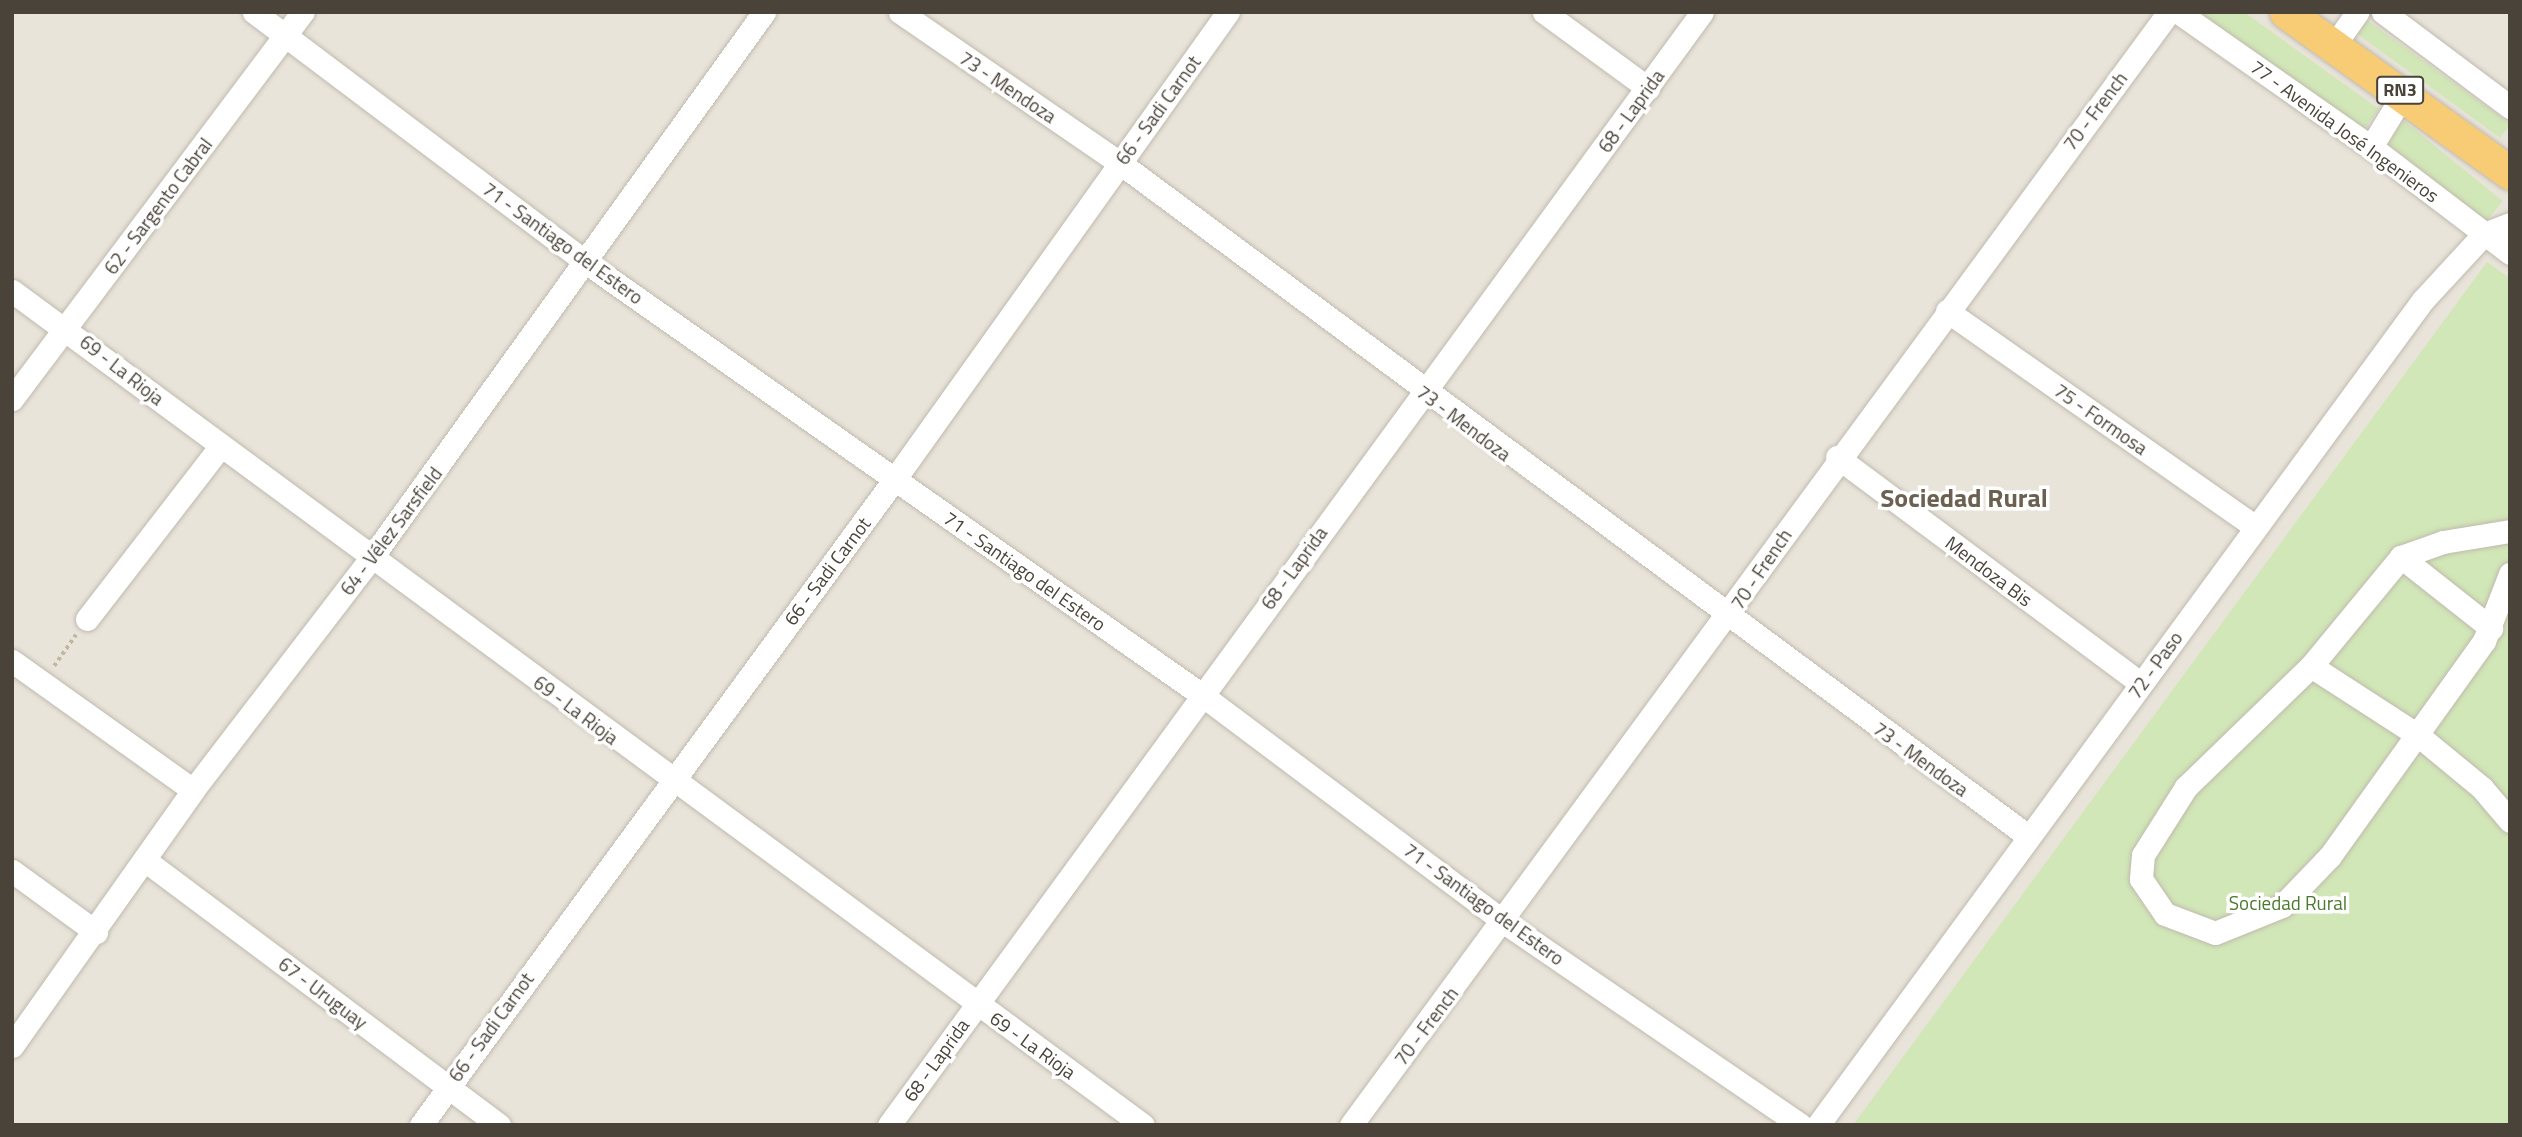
<!DOCTYPE html>
<meta charset="utf-8">
<style>
body{margin:0}
#map{position:relative;width:2522px;height:1137px;overflow:hidden;background:#f5f2ec;font-family:"Titillium Web",sans-serif}
div>[style]{position:absolute}
.residential>*{inset:0;background:#e9e4da;transform-origin:0 0}
.green>*{inset:0;background:#d1e7b7;transform-origin:0 0}
.path>*{height:3.5px;margin-top:-1.75px;transform-origin:0;background:repeating-linear-gradient(90deg,#c1b6a0 0 3.5px,transparent 0 7px)}
.roads{filter:drop-shadow(0 0 2px #c0baae) drop-shadow(0 0 2px #c0baae)}
.minor>*{height:23px;margin:-11.5px;padding:0 11.5px;transform-origin:11.5px;border-radius:11.5px;background:#fff}
.highway>*{height:33px;margin:-16.5px;padding:0 16.5px;transform-origin:16.5px;border-radius:16.5px;background:#f7cc74}
span{translate:-50% -50%;white-space:nowrap;text-align:center;line-height:1.15;-webkit-text-stroke:7px #fff;paint-order:stroke}
.shield-label span{padding:2px 5px;background:#fff;border:2px solid;border-radius:5px;-webkit-text-stroke-width:0}
.shield-label{font-size:18px;color:#494339;font-weight:700}
.street-label{font-size:19px;color:#494339}
.park-label{font-size:19px;color:#4b792e}
.district-label{font-size:26px;color:#6c6151;font-weight:700}
.frame{position:absolute;inset:0;border:14px solid #494339;pointer-events:none}
</style>
<div id="map">
<div class="residential">
<i style="left:12px;top:12px;width:2498px;height:1113px"></i>
</div>
<div class="green">
<i style="clip-path:polygon(2196px 12px,2244px 12px,2379px 109px,2363px 131px)"></i>
<i style="left:2367px;top:20px;width:177px;height:17px;rotate:36deg"></i>
<i style="left:2404px;top:121px;width:127px;height:28px;rotate:39deg"></i>
<i style="clip-path:polygon(2487px 262px,2510px 278px,2510px 1125px,1853px 1125px)"></i>
</div>
<div class="path">
<i style="left:54px;top:666px;width:38px;rotate:-55deg"></i>
</div>
<div class="roads">
<div class="minor">
<i style="left:254px;top:12px;width:417px;rotate:37deg"></i>
<i style="left:587px;top:263px;width:752px;rotate:35.09deg"></i>
<i style="left:1202px;top:695px;width:378px;rotate:36.9deg"></i>
<i style="left:1504px;top:922px;width:359px;rotate:34.4deg"></i>
<i style="left:900px;top:12px;width:267px;rotate:34.5deg"></i>
<i style="left:1120px;top:163px;width:1130px;rotate:36.55deg"></i>
<i style="left:1544px;top:12px;width:129px;rotate:36.2deg"></i>
<i style="left:2178px;top:12px;width:236px;rotate:35deg"></i>
<i style="left:2371px;top:147px;width:175px;rotate:37.3deg"></i>
<i style="left:2383px;top:12px;width:159px;rotate:36.8deg"></i>
<i style="left:2335px;top:44px;width:39px;rotate:-55deg"></i>
<i style="left:2371px;top:147px;width:63px;rotate:-58.6deg"></i>
<i style="left:12px;top:291px;width:1405px;rotate:36.41deg"></i>
<i style="left:1947px;top:311px;width:376px;rotate:35deg"></i>
<i style="left:12px;top:399px;width:484px;rotate:-53.1deg"></i>
<i style="left:1837px;top:457px;width:379px;rotate:36.7deg"></i>
<i style="left:2510px;top:531px;width:68px;rotate:170.7deg"></i>
<i style="left:2443px;top:542px;width:45px;rotate:160.3deg"></i>
<i style="left:2401px;top:557px;width:141px;rotate:129.5deg"></i>
<i style="left:2311px;top:666px;width:174px;rotate:135.9deg"></i>
<i style="left:2186px;top:787px;width:80px;rotate:122.3deg"></i>
<i style="left:2143px;top:855px;width:24px;rotate:95deg"></i>
<i style="left:2141px;top:879px;width:42px;rotate:55.6deg"></i>
<i style="left:2165px;top:914px;width:53px;rotate:20.8deg"></i>
<i style="left:2215px;top:933px;width:72px;rotate:-21.9deg"></i>
<i style="left:2282px;top:906px;width:69px;rotate:-46.2deg"></i>
<i style="left:2330px;top:856px;width:264px;rotate:-54.4deg"></i>
<i style="left:2484px;top:641px;width:72px;rotate:-68.8deg"></i>
<i style="left:2401px;top:557px;width:115px;rotate:38.3deg"></i>
<i style="left:87px;top:619px;width:217px;rotate:-52.3deg"></i>
<i style="left:12px;top:661px;width:222px;rotate:35.5deg"></i>
<i style="left:2311px;top:666px;width:129px;rotate:32.9deg"></i>
<i style="left:2419px;top:736px;width:82px;rotate:39.5deg"></i>
<i style="left:2482px;top:788px;width:43px;rotate:49.7deg"></i>
<i style="left:146px;top:861px;width:441px;rotate:36.8deg"></i>
<i style="left:12px;top:871px;width:104px;rotate:36deg"></i>
<i style="left:12px;top:1046px;width:314px;rotate:-54.7deg"></i>
<i style="left:193px;top:790px;width:294px;rotate:-52.5deg"></i>
<i style="left:372px;top:557px;width:671px;rotate:-54.27deg"></i>
<i style="left:421px;top:1125px;width:800px;rotate:-53.75deg"></i>
<i style="left:894px;top:480px;width:575px;rotate:-54.49deg"></i>
<i style="left:889px;top:1125px;width:1378px;rotate:-53.85deg"></i>
<i style="left:1351px;top:1125px;width:1381px;rotate:-53.69deg"></i>
<i style="left:1818px;top:1125px;width:1023px;rotate:-53.75deg"></i>
<i style="left:2423px;top:300px;width:90px;rotate:-47.3deg"></i>
<i style="left:2484px;top:234px;width:28px;rotate:-21deg"></i>
</div>
<div class="highway">
<i style="left:2286px;top:12px;width:276px;rotate:35.7deg"></i>
</div>
</div>
<div class="shield-label">
<span style="left:2400px;top:90px">RN3</span>
</div>
<div class="street-label">
<span style="left:1008px;top:87px;rotate:34deg">73 - Mendoza</span>
<span style="left:1158px;top:110px;rotate:-54deg">66 - Sadi Carnot</span>
<span style="left:1631px;top:111px;rotate:-54deg">68 - Laprida</span>
<span style="left:2095px;top:111px;rotate:-53deg">70 - French</span>
<span style="left:2345px;top:131px;rotate:36deg">77 - Avenida José Ingenieros</span>
<span style="left:158px;top:206px;rotate:-53deg">62 - Sargento Cabral</span>
<span style="left:563px;top:243px;rotate:36deg">71 - Santiago del Estero</span>
<span style="left:122px;top:370px;rotate:38deg">69 - La Rioja</span>
<span style="left:2101px;top:419px;rotate:35deg">75 - Formosa</span>
<span style="left:1464px;top:423px;rotate:37deg">73 - Mendoza</span>
<span style="left:391px;top:531px;rotate:-53deg">64 - Vélez Sarsfield</span>
<span style="left:1294px;top:568px;rotate:-54deg">68 - Laprida</span>
<span style="left:1761px;top:569px;rotate:-56deg">70 - French</span>
<span style="left:827px;top:571px;rotate:-53deg">66 - Sadi Carnot</span>
<span style="left:1025px;top:571px;rotate:35deg">71 - Santiago del Estero</span>
<span style="left:1989px;top:571px;rotate:37deg">Mendoza Bis</span>
<span style="left:2155px;top:665px;rotate:-54deg">72 - Paso</span>
<span style="left:576px;top:710px;rotate:37deg">69 - La Rioja</span>
<span style="left:1921px;top:759px;rotate:36deg">73 - Mendoza</span>
<span style="left:1484px;top:904px;rotate:36deg">71 - Santiago del Estero</span>
<span style="left:323px;top:993px;rotate:37deg">67 - Uruguay</span>
<span style="left:1426px;top:1026px;rotate:-53deg">70 - French</span>
<span style="left:491px;top:1027px;rotate:-54deg">66 - Sadi Carnot</span>
<span style="left:1033px;top:1045px;rotate:36deg">69 - La Rioja</span>
<span style="left:936px;top:1060px;rotate:-54deg">68 - Laprida</span>
</div>
<div class="park-label">
<span style="left:2288px;top:903px">Sociedad Rural</span>
</div>
<div class="district-label">
<span style="left:1964px;top:498px">Sociedad Rural</span>
</div>
<div class="frame"></div>
</div>
